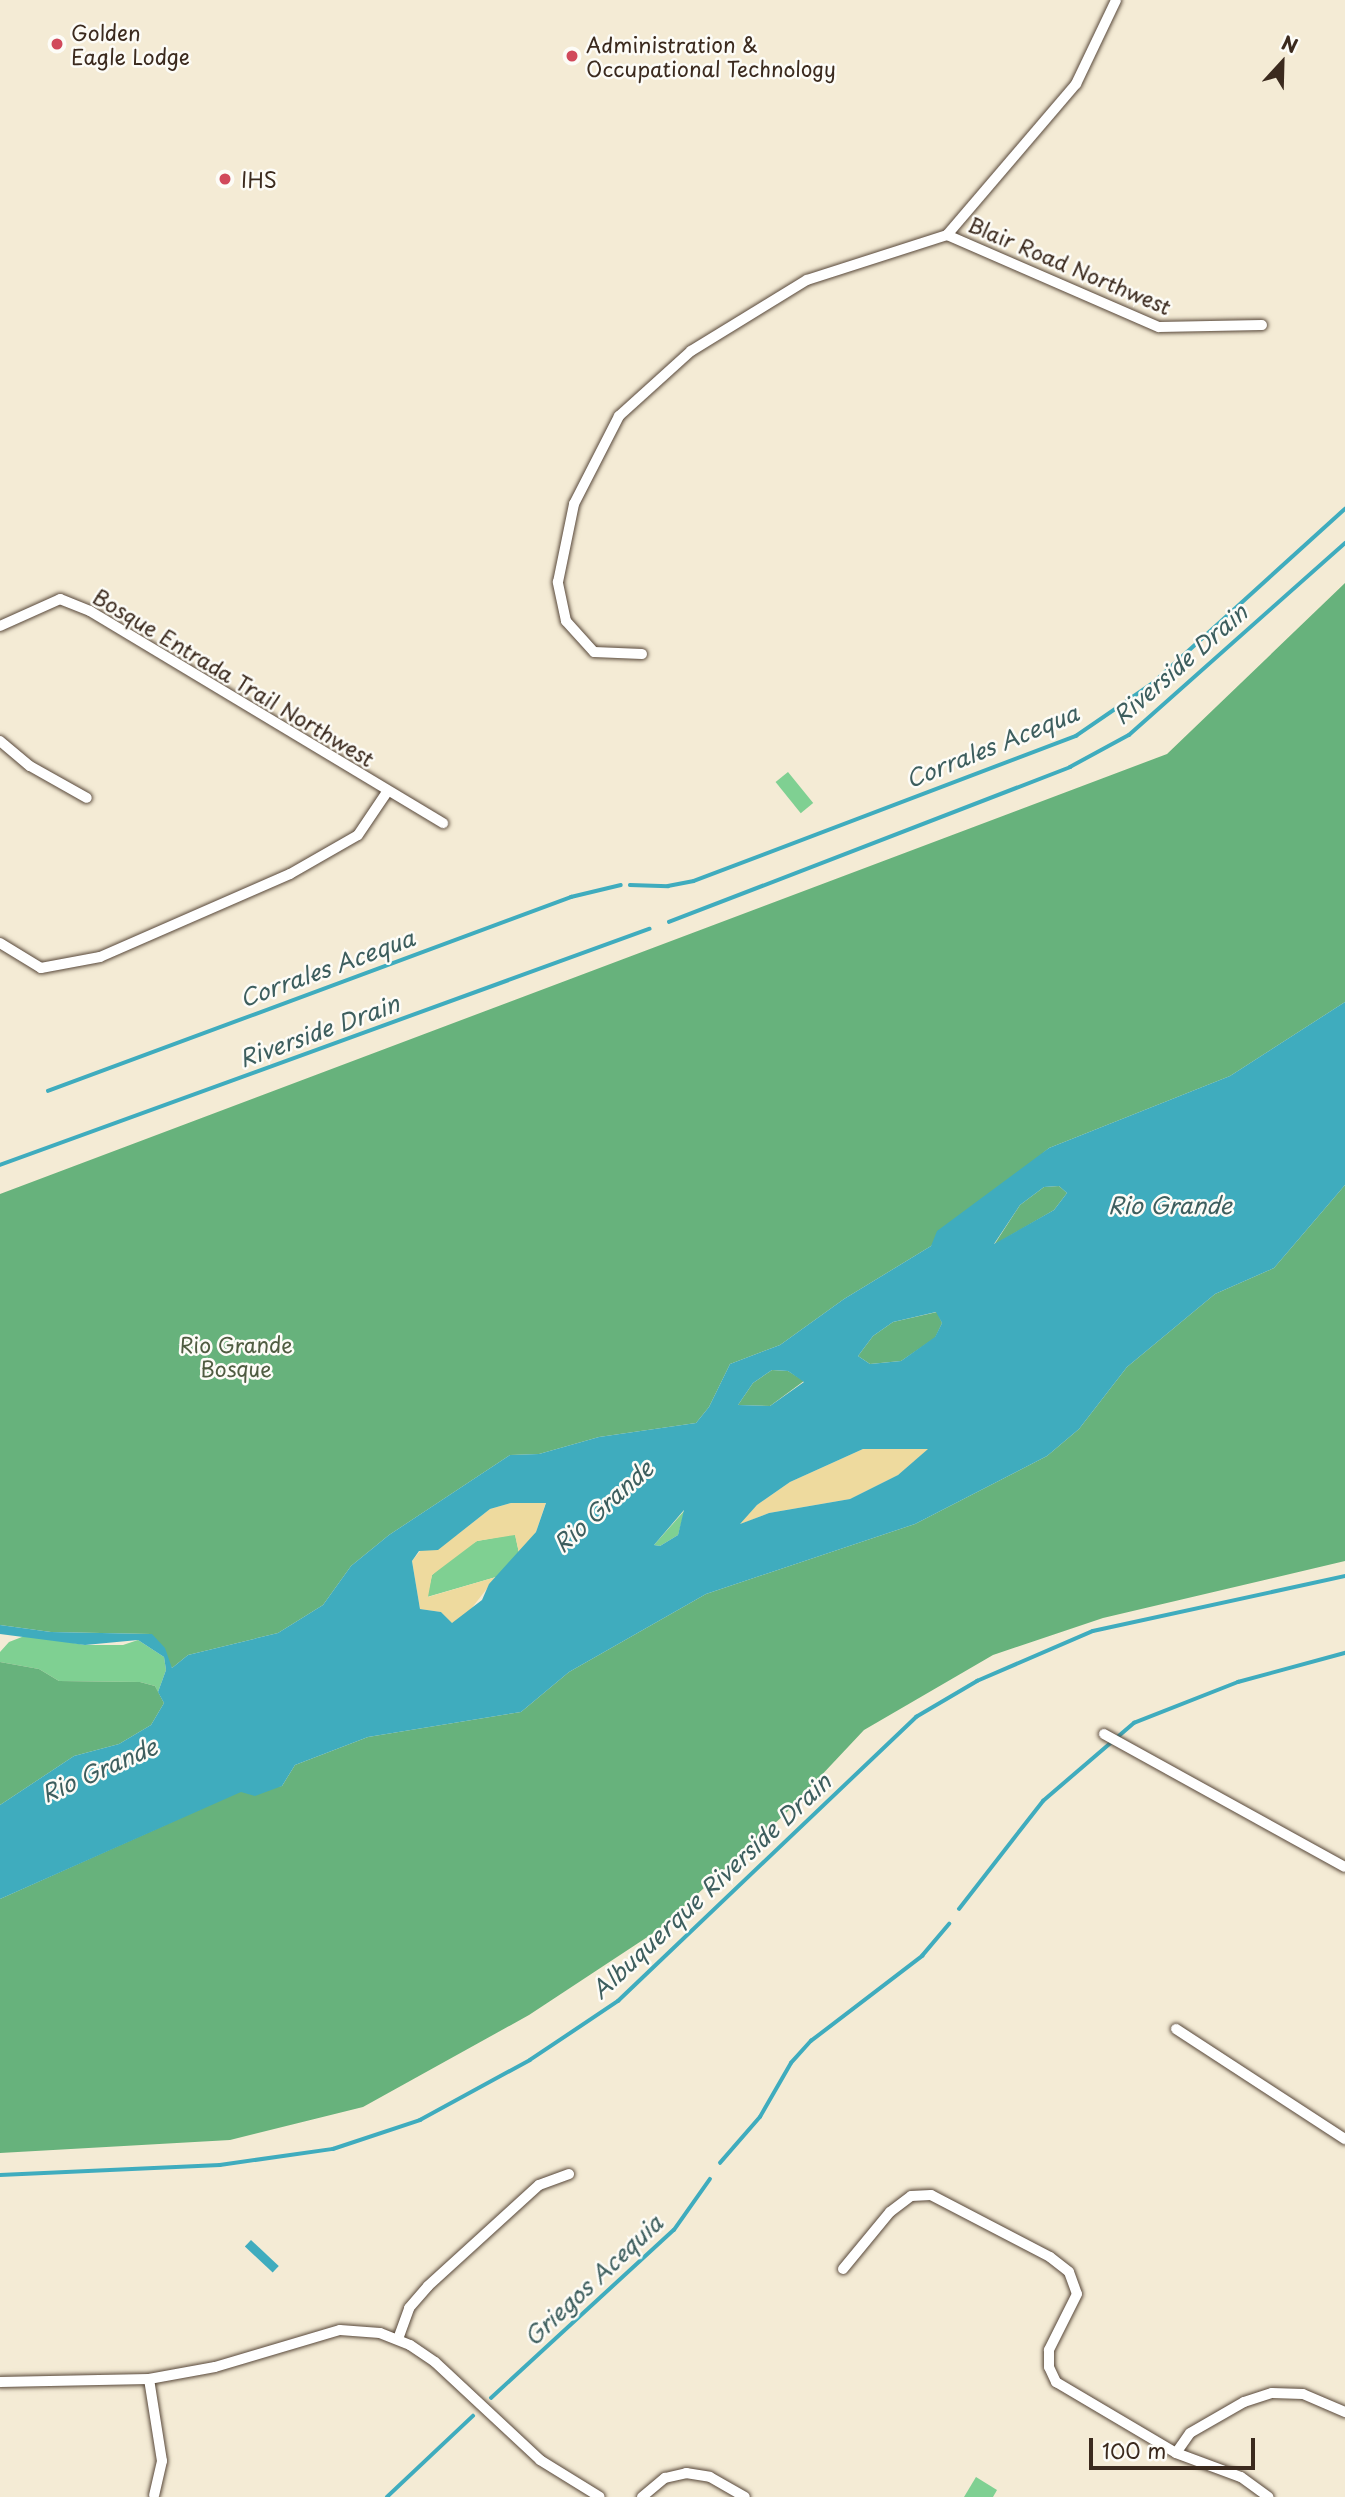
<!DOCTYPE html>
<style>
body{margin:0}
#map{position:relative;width:1345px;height:2497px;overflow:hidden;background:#f4ebd5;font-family:"Playpen Sans",sans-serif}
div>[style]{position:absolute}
.green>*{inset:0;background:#7fd092;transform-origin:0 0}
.forest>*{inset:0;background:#67b27c}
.sand>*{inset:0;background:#eeda9e}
.water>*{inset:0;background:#3facbe;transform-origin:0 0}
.stream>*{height:3.5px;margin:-1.75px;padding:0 1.75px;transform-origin:1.75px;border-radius:1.75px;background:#3facbe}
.roads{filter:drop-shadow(0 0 2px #574739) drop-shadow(0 0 2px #574739)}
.minor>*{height:10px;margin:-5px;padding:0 5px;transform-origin:5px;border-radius:5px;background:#fff}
.dots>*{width:19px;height:19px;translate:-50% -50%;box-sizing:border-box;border:4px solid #fdfcf7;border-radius:50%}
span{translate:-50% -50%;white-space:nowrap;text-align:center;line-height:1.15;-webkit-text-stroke:5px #fdfcf7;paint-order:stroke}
.poi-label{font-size:21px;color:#3b2a1e}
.left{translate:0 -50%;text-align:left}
.street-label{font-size:21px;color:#3b2a1e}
.park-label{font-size:21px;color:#4f5c41}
.water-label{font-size:23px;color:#3d5e5e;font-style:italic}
.north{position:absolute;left:1247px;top:28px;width:70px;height:70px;-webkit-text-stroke:5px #fdfcf7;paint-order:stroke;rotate:22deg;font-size:19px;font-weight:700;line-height:28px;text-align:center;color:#3b2a1e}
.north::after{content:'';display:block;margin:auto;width:24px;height:32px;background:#3b2a1e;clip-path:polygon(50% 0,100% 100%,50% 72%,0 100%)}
.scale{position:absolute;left:1089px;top:2438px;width:166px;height:32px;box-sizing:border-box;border:4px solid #3b2a1e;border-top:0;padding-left:9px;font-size:21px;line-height:24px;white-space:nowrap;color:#3b2a1e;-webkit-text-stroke:5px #fdfcf7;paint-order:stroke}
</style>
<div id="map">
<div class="green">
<i style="left:788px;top:772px;width:40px;height:16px;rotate:51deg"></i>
<i style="clip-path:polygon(685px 1510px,678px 1535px,660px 1546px,654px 1545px)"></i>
<i style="clip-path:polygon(515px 1534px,519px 1553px,496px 1577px,427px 1597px,432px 1575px,455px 1554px,477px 1541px)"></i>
<i style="clip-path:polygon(27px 1635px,85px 1645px,123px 1645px,138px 1640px,164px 1657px,166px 1670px,158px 1692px,155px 1686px,140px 1682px,59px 1681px,39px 1669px,0 1662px,0 1652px,9px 1642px)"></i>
<i style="clip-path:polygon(976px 2477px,997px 2490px,993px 2497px,964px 2497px)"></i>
</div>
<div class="forest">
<i style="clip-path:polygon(1345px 583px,1345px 1002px,1230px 1076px,1049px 1148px,931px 1246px,844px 1299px,780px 1345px,730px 1364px,709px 1407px,696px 1423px,599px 1437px,539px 1454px,510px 1455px,389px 1535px,351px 1566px,323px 1605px,278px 1633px,188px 1655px,172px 1668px,151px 1634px,51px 1632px,0 1625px,0 1194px,1167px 754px)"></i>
<i style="clip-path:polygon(1345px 1185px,1345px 1561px,1103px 1618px,993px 1655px,864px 1730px,785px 1814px,658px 1930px,529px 2015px,363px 2107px,230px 2140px,0 2153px,0 1899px,241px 1791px,282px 1786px,295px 1765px,368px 1737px,521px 1712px,569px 1672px,706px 1594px,915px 1524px,1047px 1456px,1079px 1429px,1127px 1367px,1215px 1294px,1274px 1268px)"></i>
<i style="clip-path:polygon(1059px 1186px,1067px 1193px,1054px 1210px,994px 1245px,1020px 1205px,1044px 1187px)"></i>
<i style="clip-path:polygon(937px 1312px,942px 1323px,935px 1338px,901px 1361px,870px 1364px,858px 1356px,873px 1336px,893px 1322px)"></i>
<i style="clip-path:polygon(772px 1370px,788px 1371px,804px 1381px,770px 1406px,738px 1405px,753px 1383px)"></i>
<i style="clip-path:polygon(0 1662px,39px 1669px,59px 1681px,140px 1682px,155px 1686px,164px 1703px,151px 1725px,119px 1744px,74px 1756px,0 1805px)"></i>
</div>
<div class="sand">
<i style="clip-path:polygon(863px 1449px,929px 1449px,898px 1475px,850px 1499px,769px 1513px,738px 1525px,757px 1505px,790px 1482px)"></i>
<i style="clip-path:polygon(546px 1502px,536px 1532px,519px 1553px,515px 1535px,477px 1541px,432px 1575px,428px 1597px,496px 1577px,464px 1618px,452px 1624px,441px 1612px,420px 1609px,412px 1561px,420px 1551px,457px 1535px,490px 1509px,511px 1503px)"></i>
</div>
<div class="water">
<i style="clip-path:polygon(evenodd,1345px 1002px,1345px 1185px,1274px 1268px,1215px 1294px,1127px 1367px,1079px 1429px,1047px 1456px,915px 1524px,706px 1594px,569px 1672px,521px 1712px,368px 1737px,295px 1765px,282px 1786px,255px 1796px,241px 1792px,0 1899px,0 1805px,74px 1756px,119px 1744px,151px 1725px,164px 1703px,158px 1692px,166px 1670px,164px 1657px,138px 1640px,85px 1645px,0 1634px,0 1625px,51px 1632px,152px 1634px,165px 1648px,172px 1668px,188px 1655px,278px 1633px,323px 1605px,351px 1566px,389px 1535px,510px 1455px,539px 1454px,599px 1437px,696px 1423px,709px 1407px,730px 1364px,780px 1345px,844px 1299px,931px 1246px,937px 1231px,1049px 1148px,1230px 1076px,1345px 1002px,1059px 1186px,1067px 1193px,1054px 1210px,994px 1244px,1020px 1205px,1044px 1187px,1059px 1186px,1345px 1002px,936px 1312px,942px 1323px,935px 1337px,901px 1361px,870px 1364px,858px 1356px,873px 1336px,893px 1322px,936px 1312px,1345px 1002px,772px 1370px,788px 1371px,804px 1382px,770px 1406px,738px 1405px,753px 1383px,772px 1370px,1345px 1002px,863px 1449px,928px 1449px,898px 1475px,850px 1499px,769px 1513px,740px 1524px,757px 1505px,790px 1482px,863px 1449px,1345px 1002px,511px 1503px,546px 1503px,536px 1532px,489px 1584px,482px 1600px,452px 1623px,441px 1612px,420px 1609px,412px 1561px,419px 1551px,438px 1550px,490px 1509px,511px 1503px,1345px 1002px,684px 1510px,678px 1535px,660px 1546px,654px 1545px,684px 1510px)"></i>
<i style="left:251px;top:2240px;width:38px;height:9px;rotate:43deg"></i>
</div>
<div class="stream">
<i style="left:630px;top:885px;width:38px;rotate:2deg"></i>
<i style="left:668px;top:886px;width:26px;rotate:-11deg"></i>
<i style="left:694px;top:881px;width:409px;rotate:-20.8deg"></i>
<i style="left:1076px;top:736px;width:93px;rotate:-34.5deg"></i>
<i style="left:1153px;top:683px;width:259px;rotate:-42.2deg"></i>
<i style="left:669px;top:922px;width:430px;rotate:-21.1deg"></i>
<i style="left:1070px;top:767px;width:67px;rotate:-28.5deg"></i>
<i style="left:1129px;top:735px;width:289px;rotate:-41.6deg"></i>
<i style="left:48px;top:1091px;width:558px;rotate:-20.35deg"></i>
<i style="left:571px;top:897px;width:51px;rotate:-13.5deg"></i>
<i style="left:0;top:1165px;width:691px;rotate:-19.98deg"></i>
<i style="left:959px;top:1909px;width:137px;rotate:-52.1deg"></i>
<i style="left:1043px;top:1801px;width:120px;rotate:-40.6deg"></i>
<i style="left:1134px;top:1723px;width:112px;rotate:-21.5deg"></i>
<i style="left:1238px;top:1682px;width:111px;rotate:-15.2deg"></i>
<i style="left:720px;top:2163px;width:61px;rotate:-49deg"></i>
<i style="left:760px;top:2117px;width:62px;rotate:-60.1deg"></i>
<i style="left:791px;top:2063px;width:30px;rotate:-48deg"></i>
<i style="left:811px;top:2041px;width:140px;rotate:-37.4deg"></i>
<i style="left:922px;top:1956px;width:42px;rotate:-49.8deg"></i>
<i style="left:0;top:2175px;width:220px;rotate:-2.6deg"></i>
<i style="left:220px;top:2165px;width:114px;rotate:-8.1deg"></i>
<i style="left:333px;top:2149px;width:92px;rotate:-18.4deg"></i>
<i style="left:420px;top:2120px;width:125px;rotate:-28.6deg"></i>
<i style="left:530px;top:2060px;width:106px;rotate:-33.8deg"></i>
<i style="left:618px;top:2001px;width:412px;rotate:-43.6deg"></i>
<i style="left:916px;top:1717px;width:71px;rotate:-30.5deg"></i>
<i style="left:977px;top:1681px;width:126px;rotate:-23.3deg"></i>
<i style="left:1093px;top:1631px;width:258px;rotate:-12.3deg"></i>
<i style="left:491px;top:2398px;width:248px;rotate:-42.6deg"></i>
<i style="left:674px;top:2230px;width:62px;rotate:-54.8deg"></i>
<i style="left:387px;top:2497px;width:118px;rotate:-43.3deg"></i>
</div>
<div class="roads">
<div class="minor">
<i style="left:947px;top:235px;width:231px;rotate:23.5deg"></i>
<i style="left:1159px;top:327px;width:103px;rotate:-1.1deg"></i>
<i style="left:0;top:626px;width:66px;rotate:-24.2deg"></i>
<i style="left:60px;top:599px;width:32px;rotate:22deg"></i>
<i style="left:90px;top:611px;width:412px;rotate:31deg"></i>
<i style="left:642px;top:654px;width:48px;rotate:-177.6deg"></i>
<i style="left:594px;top:652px;width:42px;rotate:-132.1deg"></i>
<i style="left:566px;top:621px;width:40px;rotate:-102deg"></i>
<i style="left:558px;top:582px;width:80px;rotate:-78.4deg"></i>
<i style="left:574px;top:504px;width:99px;rotate:-62.9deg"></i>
<i style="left:619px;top:416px;width:97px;rotate:-42.1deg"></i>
<i style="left:691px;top:351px;width:136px;rotate:-31.5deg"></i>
<i style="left:807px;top:280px;width:147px;rotate:-17.8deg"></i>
<i style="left:947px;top:235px;width:199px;rotate:-49.5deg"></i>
<i style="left:1076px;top:84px;width:93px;rotate:-64.5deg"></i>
<i style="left:0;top:741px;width:39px;rotate:40deg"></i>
<i style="left:30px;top:766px;width:65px;rotate:29.3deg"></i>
<i style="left:0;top:943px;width:48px;rotate:31.4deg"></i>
<i style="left:41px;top:968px;width:60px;rotate:-10.6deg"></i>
<i style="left:100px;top:957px;width:207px;rotate:-23.6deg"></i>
<i style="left:290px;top:874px;width:78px;rotate:-29.8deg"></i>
<i style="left:358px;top:835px;width:52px;rotate:-56deg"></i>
<i style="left:1104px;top:1734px;width:275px;rotate:28.9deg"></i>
<i style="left:1176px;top:2029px;width:202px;rotate:33.1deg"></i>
<i style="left:843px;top:2269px;width:74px;rotate:-50.5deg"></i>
<i style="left:890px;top:2212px;width:26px;rotate:-37deg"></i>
<i style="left:911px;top:2196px;width:20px;rotate:-3deg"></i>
<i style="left:931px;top:2195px;width:134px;rotate:27.5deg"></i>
<i style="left:1050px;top:2257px;width:24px;rotate:38deg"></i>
<i style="left:1069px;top:2272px;width:23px;rotate:70deg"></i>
<i style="left:1077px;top:2294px;width:63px;rotate:116.6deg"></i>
<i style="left:1049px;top:2350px;width:17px;rotate:90deg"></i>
<i style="left:1049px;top:2367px;width:17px;rotate:65deg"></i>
<i style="left:1056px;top:2382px;width:139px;rotate:30.6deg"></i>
<i style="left:1176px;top:2453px;width:69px;rotate:20.3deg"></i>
<i style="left:1241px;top:2477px;width:34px;rotate:36deg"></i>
<i style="left:398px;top:2339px;width:33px;rotate:-70deg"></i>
<i style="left:409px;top:2308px;width:29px;rotate:-49deg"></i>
<i style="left:428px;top:2286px;width:150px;rotate:-42.3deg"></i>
<i style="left:539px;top:2185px;width:32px;rotate:-20deg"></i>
<i style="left:149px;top:2379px;width:83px;rotate:81deg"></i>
<i style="left:162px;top:2461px;width:35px;rotate:103deg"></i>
<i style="left:0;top:2382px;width:149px;rotate:-1.2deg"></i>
<i style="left:149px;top:2379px;width:67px;rotate:-10.3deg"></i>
<i style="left:215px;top:2367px;width:130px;rotate:-16.5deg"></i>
<i style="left:340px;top:2330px;width:40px;rotate:4.3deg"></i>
<i style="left:380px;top:2333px;width:32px;rotate:22deg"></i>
<i style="left:410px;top:2345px;width:30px;rotate:34deg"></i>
<i style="left:435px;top:2362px;width:144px;rotate:43deg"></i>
<i style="left:540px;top:2460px;width:70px;rotate:31.7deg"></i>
<i style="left:1176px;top:2453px;width:24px;rotate:-55deg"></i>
<i style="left:1190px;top:2433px;width:62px;rotate:-29.9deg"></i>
<i style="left:1244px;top:2402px;width:29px;rotate:-18deg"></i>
<i style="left:1272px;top:2393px;width:31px;rotate:2deg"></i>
<i style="left:1303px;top:2394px;width:46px;rotate:23.2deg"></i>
<i style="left:642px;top:2497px;width:30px;rotate:-40deg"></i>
<i style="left:665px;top:2478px;width:22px;rotate:-13deg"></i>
<i style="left:686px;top:2473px;width:24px;rotate:9deg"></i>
<i style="left:710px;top:2477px;width:40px;rotate:29.7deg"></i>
</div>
</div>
<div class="dots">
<i style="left:57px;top:44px;background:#d1495b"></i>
<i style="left:572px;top:56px;background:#d1495b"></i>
<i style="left:225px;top:179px;background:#d1495b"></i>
</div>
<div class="poi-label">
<span class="left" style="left:71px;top:44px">Golden<br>Eagle Lodge</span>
<span class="left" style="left:586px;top:56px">Administration &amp;<br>Occupational Technology</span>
<span class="left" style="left:241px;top:179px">IHS</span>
</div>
<div class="street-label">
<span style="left:1070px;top:265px;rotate:23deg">Blair Road Northwest</span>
<span style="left:234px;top:677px;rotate:31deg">Bosque Entrada Trail Northwest</span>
</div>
<div class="park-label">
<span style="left:236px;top:1356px">Rio Grande<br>Bosque</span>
</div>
<div class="water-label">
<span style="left:1180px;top:664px;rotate:-41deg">Riverside Drain</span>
<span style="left:992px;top:746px;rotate:-22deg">Corrales Acequa</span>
<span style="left:327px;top:968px;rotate:-20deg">Corrales Acequa</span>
<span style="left:319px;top:1031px;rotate:-20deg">Riverside Drain</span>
<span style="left:1170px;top:1205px">Rio Grande</span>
<span style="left:603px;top:1506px;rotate:-42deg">Rio Grande</span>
<span style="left:99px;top:1770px;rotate:-24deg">Rio Grande</span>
<span style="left:711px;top:1886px;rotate:-43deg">Albuquerque Riverside Drain</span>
<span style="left:593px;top:2280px;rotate:-43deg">Griegos Acequia</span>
</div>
<div class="north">N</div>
<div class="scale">100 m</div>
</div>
